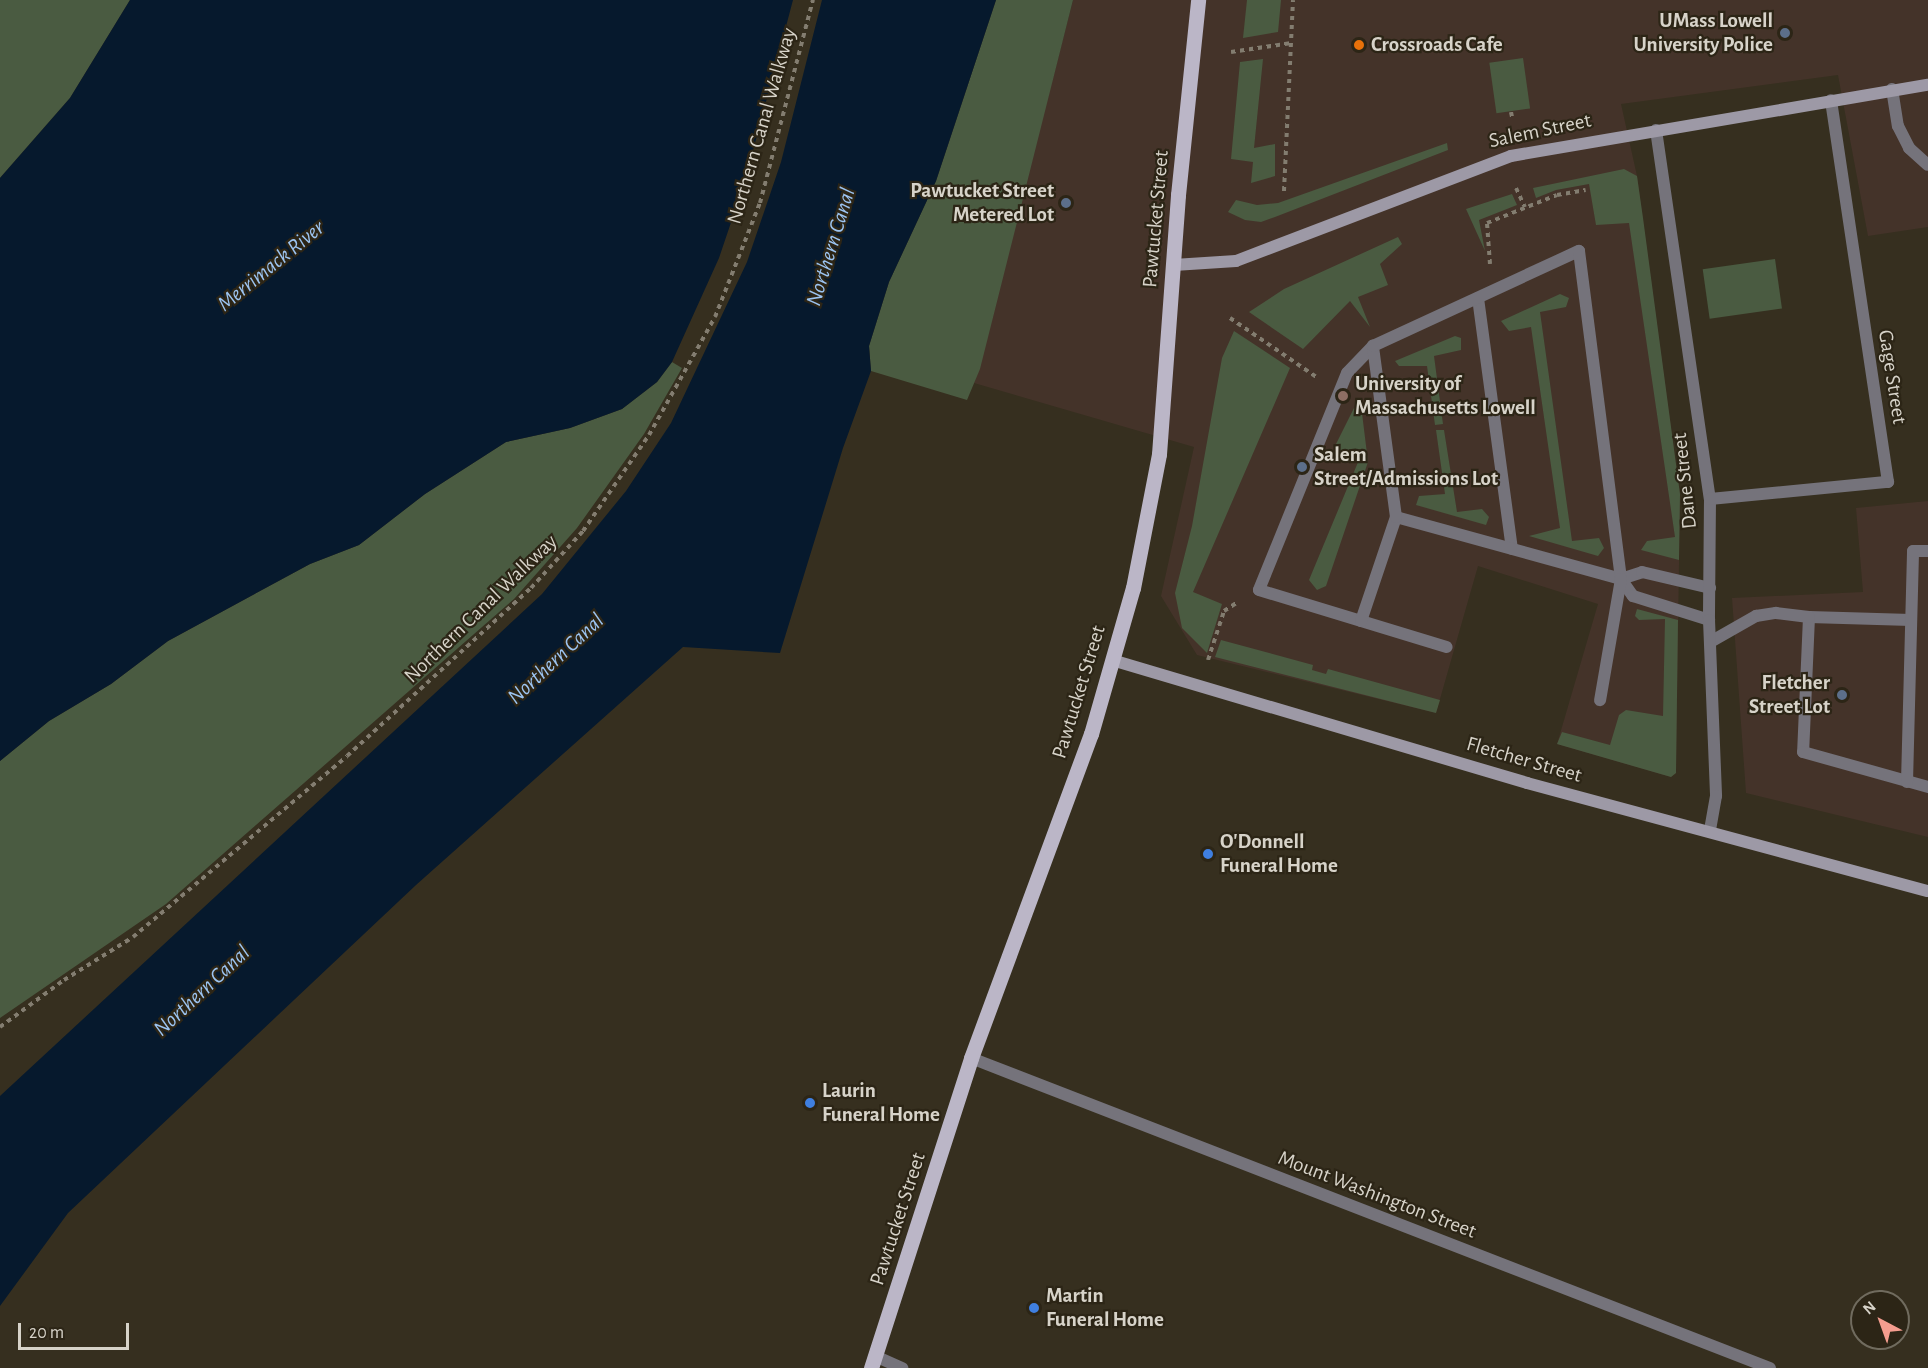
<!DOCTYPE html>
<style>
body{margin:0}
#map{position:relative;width:1928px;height:1368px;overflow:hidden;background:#362f1f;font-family:"Alegreya Sans",sans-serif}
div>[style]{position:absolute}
.education>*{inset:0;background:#443329}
.green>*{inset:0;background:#4a5b41;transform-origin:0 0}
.water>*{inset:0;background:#06192d}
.path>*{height:4px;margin-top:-2px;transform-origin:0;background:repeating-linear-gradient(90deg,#837d70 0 4.5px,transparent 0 9px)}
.service>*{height:12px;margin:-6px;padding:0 6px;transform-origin:6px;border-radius:6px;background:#75737b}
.minor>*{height:12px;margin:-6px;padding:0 6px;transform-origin:6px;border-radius:6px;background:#75737b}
.tertiary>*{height:12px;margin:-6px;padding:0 6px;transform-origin:6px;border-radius:6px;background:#75737b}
.secondary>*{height:12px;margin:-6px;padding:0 6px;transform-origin:6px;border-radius:6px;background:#9d99a6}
.primary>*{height:15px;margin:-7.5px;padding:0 7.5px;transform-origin:7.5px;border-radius:7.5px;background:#bbb6c7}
.dots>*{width:16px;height:16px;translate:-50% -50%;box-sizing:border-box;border:3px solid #2c2516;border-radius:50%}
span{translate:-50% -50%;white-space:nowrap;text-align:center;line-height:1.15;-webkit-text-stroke:4.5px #2c2516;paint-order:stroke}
.poi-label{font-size:21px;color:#d7d3c9;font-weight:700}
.right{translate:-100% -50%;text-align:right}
.left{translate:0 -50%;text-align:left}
.street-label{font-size:21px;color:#d7d3c9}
.water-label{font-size:22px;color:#9cc4f1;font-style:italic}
.north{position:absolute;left:1850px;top:1290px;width:60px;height:60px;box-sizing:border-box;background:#2c2516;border:2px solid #706b5e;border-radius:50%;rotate:319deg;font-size:16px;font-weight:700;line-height:24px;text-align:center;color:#d7d3c9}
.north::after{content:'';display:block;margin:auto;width:21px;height:27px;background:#f59d8f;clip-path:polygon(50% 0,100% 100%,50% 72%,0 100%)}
.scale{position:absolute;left:18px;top:1323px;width:111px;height:27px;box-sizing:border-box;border:3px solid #d7d3c9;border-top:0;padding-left:8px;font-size:18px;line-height:21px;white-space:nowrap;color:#d7d3c9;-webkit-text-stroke:4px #2c2516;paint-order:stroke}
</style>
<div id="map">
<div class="education">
<i style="clip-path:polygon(1073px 0,1928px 0,1928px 227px,1868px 236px,1838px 75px,1621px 104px,1637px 176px,1680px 494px,1676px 773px,1671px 777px,1557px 744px,1598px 604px,1478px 566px,1436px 713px,1197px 655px,1161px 596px,1194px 447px,974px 383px)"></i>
<i style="clip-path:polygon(1928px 501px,1928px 837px,1746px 793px,1732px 598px,1863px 592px,1856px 508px)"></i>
</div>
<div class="green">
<i style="clip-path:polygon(0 0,130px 0,70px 98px,0 178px)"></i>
<i style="clip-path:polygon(996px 0,1073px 0,980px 369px,967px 400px,871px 371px,869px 346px,889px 282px,936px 181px)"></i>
<i style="clip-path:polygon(1247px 0,1281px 0,1278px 32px,1243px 38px)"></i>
<i style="left:1523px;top:58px;width:51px;height:34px;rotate:82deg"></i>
<i style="clip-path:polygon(1263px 59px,1254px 148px,1275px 144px,1275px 176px,1251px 183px,1253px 162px,1231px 159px,1240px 62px)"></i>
<i style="clip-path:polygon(1447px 143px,1448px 150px,1275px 217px,1261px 222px,1245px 220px,1228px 212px,1236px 200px,1257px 205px,1278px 203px)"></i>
<i style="clip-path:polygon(1624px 169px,1637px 176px,1643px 218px,1680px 494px,1679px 560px,1641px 550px,1647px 541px,1675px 537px,1629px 223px,1596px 225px,1589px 184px,1556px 190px,1536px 198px,1533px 188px)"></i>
<i style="clip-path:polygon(1512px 194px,1517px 205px,1479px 220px,1485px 251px,1466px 209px)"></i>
<i style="clip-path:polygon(1398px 237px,1402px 244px,1380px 264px,1388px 285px,1358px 297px,1370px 327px,1350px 301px,1303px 349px,1249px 312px,1284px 289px)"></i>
<i style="left:1775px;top:259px;width:50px;height:73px;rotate:82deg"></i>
<i style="clip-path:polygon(1560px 294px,1569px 298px,1566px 307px,1540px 312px,1572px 541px,1599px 538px,1604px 548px,1598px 556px,1529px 536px,1560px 528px,1531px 327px,1509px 331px,1501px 321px)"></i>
<i style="clip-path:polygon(1234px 331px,1290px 368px,1193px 592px,1222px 604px,1207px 653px,1182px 628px,1175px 593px,1192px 526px,1222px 358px)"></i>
<i style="clip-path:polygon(1455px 336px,1461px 338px,1461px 350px,1434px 356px,1443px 424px,1435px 425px,1427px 366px,1399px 366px,1395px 361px)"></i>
<i style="clip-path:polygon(672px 362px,682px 368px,644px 434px,577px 528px,514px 599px,166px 904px,0 1018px,0 761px,49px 721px,111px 684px,168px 641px,310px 564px,359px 545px,425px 494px,506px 442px,570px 428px,622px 409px,657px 382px)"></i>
<i style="clip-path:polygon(1354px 408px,1362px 413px,1368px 462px,1326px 586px,1317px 590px,1309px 580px,1361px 455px,1341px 451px,1336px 444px)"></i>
<i style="clip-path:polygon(1436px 430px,1444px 430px,1457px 512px,1482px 509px,1489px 517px,1486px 525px,1416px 505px,1419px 496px,1445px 494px)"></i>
<i style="clip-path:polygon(1637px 609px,1678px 620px,1676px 773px,1671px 777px,1557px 744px,1562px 732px,1610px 745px,1619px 715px,1626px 710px,1663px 716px,1665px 619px,1639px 620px,1635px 616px)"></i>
<i style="clip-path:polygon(1221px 640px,1313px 665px,1312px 670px,1326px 674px,1328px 669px,1440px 700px,1436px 713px,1215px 657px)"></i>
</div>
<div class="water">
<i style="clip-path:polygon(130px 0,793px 0,745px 181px,719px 258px,672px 362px,657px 382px,622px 409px,570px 428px,506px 442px,425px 494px,359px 545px,310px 564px,168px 641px,111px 684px,49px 721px,0 761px,0 178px,70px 98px)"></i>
<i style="clip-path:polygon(822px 0,996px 0,936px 181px,889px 282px,869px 346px,871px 371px,843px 448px,780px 653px,683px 647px,416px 885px,68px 1213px,0 1306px,0 1096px,542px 594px,626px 491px,671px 423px,747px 262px,781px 162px)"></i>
</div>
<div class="path">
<i style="left:1231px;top:52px;width:61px;rotate:-8.5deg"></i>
<i style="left:1511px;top:112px;width:5px;rotate:79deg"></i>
<i style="left:1516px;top:188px;width:21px;rotate:65deg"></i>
<i style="left:1284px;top:191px;width:191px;rotate:-87.3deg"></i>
<i style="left:1490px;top:264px;width:41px;rotate:-94.2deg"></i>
<i style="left:1487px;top:223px;width:75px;rotate:-21.8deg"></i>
<i style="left:1557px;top:195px;width:29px;rotate:-10deg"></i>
<i style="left:1230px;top:318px;width:107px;rotate:34.3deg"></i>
<i style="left:1208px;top:660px;width:52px;rotate:-71.9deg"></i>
<i style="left:1224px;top:611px;width:17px;rotate:-33deg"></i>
<i style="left:0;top:1027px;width:79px;rotate:-36.3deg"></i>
<i style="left:64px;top:980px;width:81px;rotate:-31.9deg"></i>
<i style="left:133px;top:937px;width:280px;rotate:-40.2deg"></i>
<i style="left:347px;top:756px;width:249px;rotate:-42.4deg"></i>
<i style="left:531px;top:588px;width:77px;rotate:-47.6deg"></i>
<i style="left:583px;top:531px;width:116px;rotate:-55.5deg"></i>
<i style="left:649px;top:435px;width:135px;rotate:-60.8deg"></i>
<i style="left:715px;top:317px;width:123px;rotate:-68.5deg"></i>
<i style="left:760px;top:203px;width:210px;rotate:-75.4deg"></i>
</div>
<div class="service">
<i style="left:1892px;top:89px;width:37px;rotate:81deg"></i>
<i style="left:1898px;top:126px;width:25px;rotate:63deg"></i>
<i style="left:1909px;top:148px;width:25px;rotate:42deg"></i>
<i style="left:1478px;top:298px;width:253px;rotate:82.3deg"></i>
<i style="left:1373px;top:346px;width:37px;rotate:134deg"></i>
<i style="left:1347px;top:373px;width:234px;rotate:112.1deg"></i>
<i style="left:1259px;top:590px;width:196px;rotate:16.9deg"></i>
<i style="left:1396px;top:517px;width:233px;rotate:15.4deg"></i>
<i style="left:1621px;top:579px;width:22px;rotate:-18deg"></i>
<i style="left:1642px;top:572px;width:70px;rotate:13.2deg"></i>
<i style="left:1621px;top:579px;width:21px;rotate:55deg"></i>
<i style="left:1633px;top:596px;width:80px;rotate:17.5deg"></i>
<i style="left:1911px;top:620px;width:102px;rotate:-178.3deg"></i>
<i style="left:1809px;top:617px;width:135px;rotate:92.5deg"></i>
<i style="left:1803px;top:752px;width:130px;rotate:15.6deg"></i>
<i style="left:1361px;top:621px;width:110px;rotate:-71.4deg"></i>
<i style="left:1396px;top:517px;width:173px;rotate:-97.7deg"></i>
<i style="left:1373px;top:346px;width:227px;rotate:-24.8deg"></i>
<i style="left:1579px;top:251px;width:331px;rotate:82.7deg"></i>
<i style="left:1621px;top:579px;width:123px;rotate:99.8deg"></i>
<i style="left:1712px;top:641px;width:51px;rotate:-29.6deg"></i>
<i style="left:1756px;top:616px;width:20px;rotate:-9deg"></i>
<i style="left:1776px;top:613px;width:33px;rotate:7deg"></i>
<i style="left:1907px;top:782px;width:231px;rotate:-88.5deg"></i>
<i style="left:1913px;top:551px;width:15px"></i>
</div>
<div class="minor">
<i style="left:1656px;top:130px;width:373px;rotate:81.7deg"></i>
<i style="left:1710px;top:499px;width:121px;rotate:90.5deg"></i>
<i style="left:1709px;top:620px;width:176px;rotate:87.7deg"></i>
<i style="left:1716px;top:796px;width:36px;rotate:100deg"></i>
<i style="left:1710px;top:499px;width:179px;rotate:-5.5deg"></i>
<i style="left:1888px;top:482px;width:386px;rotate:-98.5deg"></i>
<i style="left:971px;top:1058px;width:857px;rotate:21.21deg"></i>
</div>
<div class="tertiary">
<i style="left:875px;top:1356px;width:30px;rotate:24deg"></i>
</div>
<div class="secondary">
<i style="left:1174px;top:265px;width:62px;rotate:-3.7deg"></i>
<i style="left:1236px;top:261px;width:294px;rotate:-20.9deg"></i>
<i style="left:1511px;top:156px;width:423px;rotate:-9.7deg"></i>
<i style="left:1112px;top:660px;width:433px;rotate:16.5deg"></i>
<i style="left:1527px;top:783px;width:415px;rotate:15.1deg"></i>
</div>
<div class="primary">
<i style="left:871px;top:1368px;width:326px;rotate:-72.1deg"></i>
<i style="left:971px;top:1058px;width:346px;rotate:-69.7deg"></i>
<i style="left:1091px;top:734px;width:152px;rotate:-74deg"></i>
<i style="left:1133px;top:588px;width:136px;rotate:-79deg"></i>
<i style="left:1159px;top:454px;width:260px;rotate:-85.8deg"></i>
<i style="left:1178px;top:195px;width:196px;rotate:-84.1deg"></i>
</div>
<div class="dots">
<i style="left:1785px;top:33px;background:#5c6f8a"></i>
<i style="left:1359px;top:45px;background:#e8710a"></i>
<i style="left:1066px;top:203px;background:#5c6f8a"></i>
<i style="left:1343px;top:396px;background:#8d6e63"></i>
<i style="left:1302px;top:467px;background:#5c6f8a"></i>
<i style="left:1842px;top:695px;background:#5c6f8a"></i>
<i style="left:1208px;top:854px;background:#3f7fe0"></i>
<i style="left:810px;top:1103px;background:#3f7fe0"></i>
<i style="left:1034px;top:1308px;background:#3f7fe0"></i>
</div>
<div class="poi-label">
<span class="right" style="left:1773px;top:33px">UMass Lowell<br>University Police</span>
<span class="left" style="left:1371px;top:45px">Crossroads Cafe</span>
<span class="right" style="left:1054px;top:203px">Pawtucket Street<br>Metered Lot</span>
<span class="left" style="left:1355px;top:396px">University of<br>Massachusetts Lowell</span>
<span class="left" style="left:1314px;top:467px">Salem<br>Street/Admissions Lot</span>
<span class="right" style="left:1830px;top:695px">Fletcher<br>Street Lot</span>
<span class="left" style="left:1220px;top:854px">O'Donnell<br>Funeral Home</span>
<span class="left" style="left:822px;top:1103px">Laurin<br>Funeral Home</span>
<span class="left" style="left:1046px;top:1308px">Martin<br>Funeral Home</span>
</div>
<div class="street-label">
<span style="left:762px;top:126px;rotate:-74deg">Northern Canal Walkway</span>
<span style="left:1540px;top:131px;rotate:-12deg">Salem Street</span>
<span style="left:1156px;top:219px;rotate:-85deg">Pawtucket Street</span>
<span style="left:1892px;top:377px;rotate:81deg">Gage Street</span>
<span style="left:1685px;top:481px;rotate:-96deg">Dane Street</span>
<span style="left:481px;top:609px;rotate:-44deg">Northern Canal Walkway</span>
<span style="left:1079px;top:692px;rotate:-73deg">Pawtucket Street</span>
<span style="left:1524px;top:760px;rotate:16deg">Fletcher Street</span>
<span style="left:1377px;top:1195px;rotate:21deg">Mount Washington Street</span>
<span style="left:898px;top:1219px;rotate:-72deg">Pawtucket Street</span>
</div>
<div class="water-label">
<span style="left:831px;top:247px;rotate:-73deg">Northern Canal</span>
<span style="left:271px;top:266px;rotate:-39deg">Merrimack River</span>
<span style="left:556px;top:659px;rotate:-43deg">Northern Canal</span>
<span style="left:202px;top:991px;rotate:-43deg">Northern Canal</span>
</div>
<div class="north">N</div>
<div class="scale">20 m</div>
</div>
